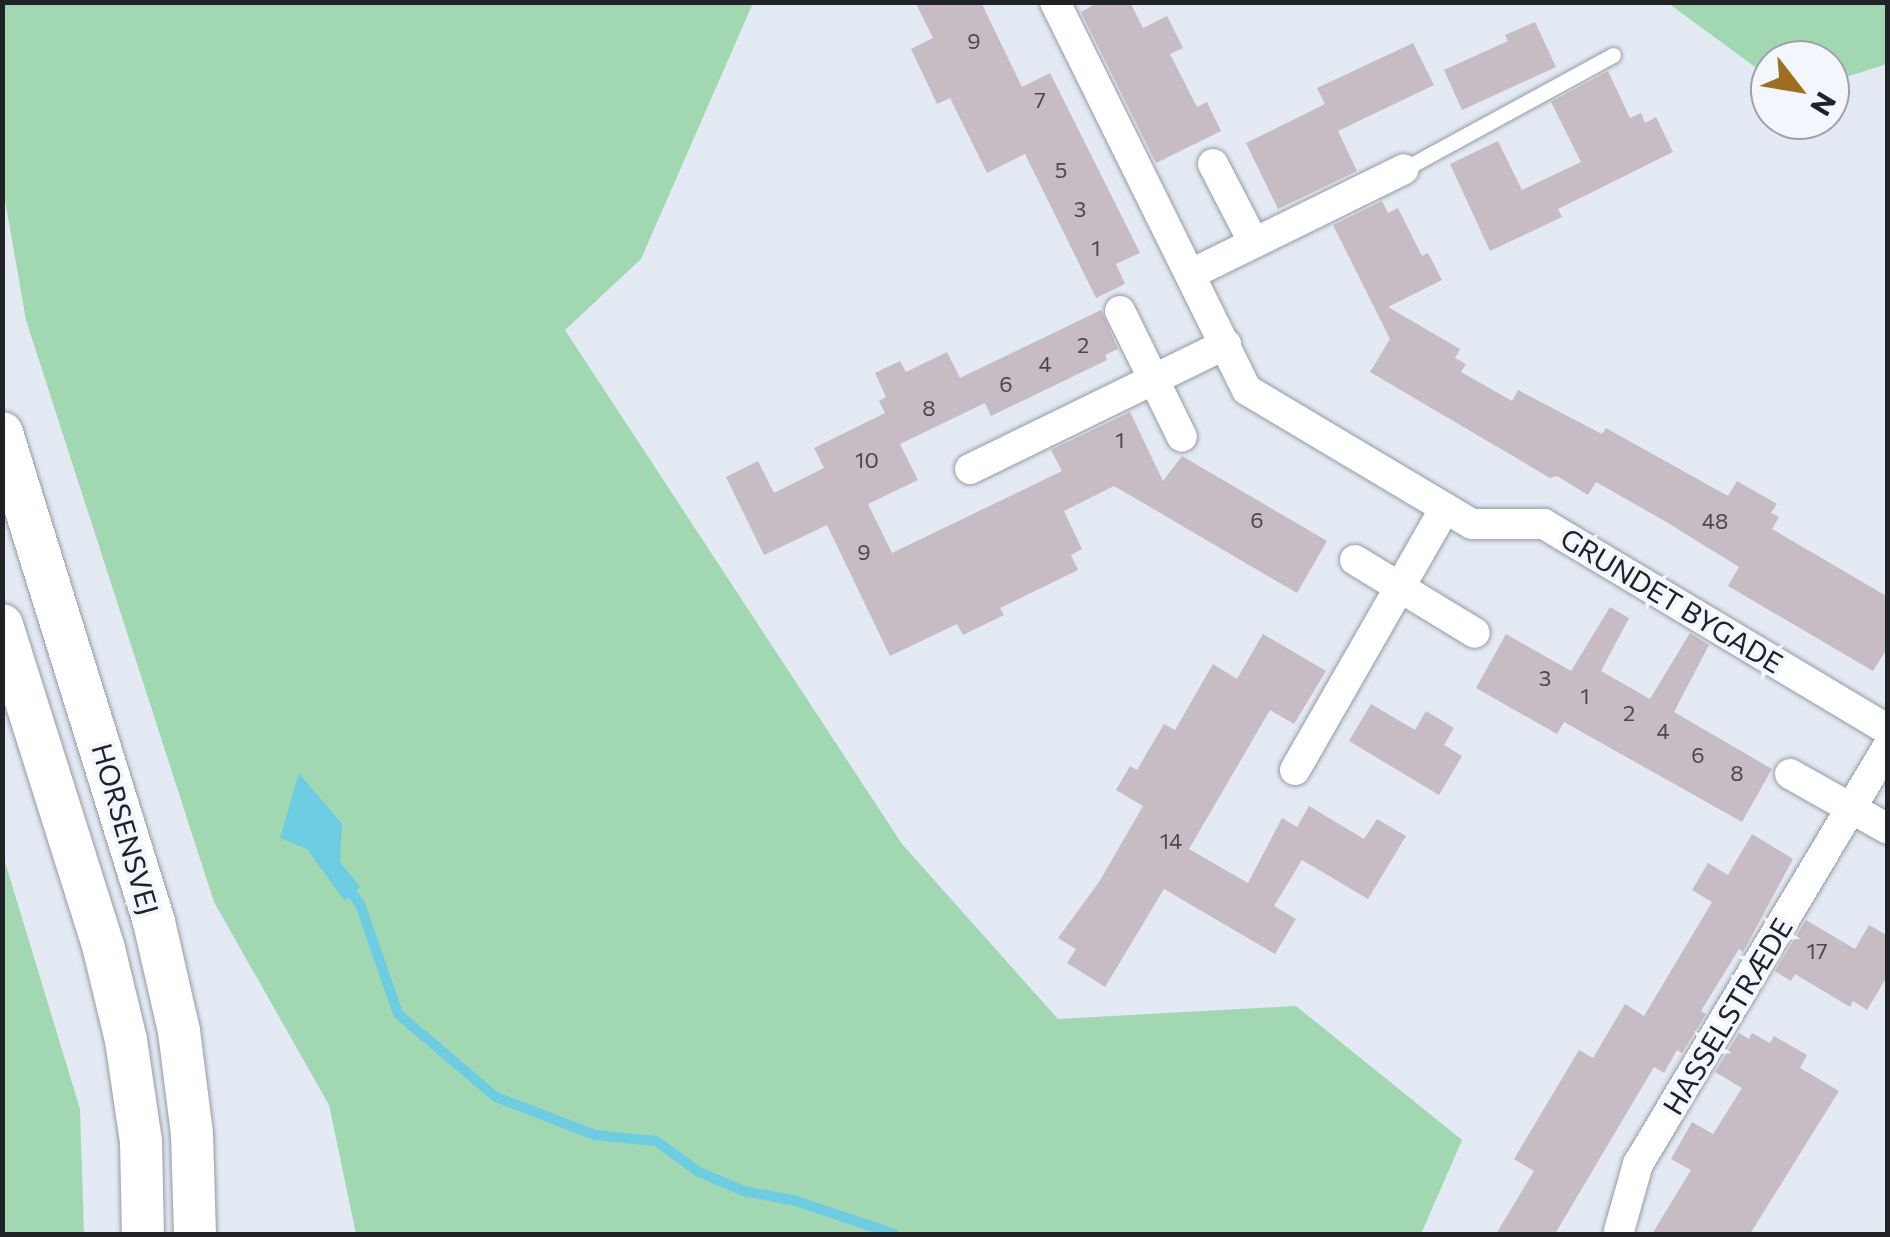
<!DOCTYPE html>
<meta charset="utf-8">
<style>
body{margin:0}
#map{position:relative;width:1890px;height:1237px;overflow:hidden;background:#e3eaf4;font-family:Commissioner,sans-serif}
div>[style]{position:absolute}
.green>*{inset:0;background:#a1d7b1}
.water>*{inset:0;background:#6ccce2}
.stream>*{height:10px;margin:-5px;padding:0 5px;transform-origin:5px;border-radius:5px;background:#6ccce2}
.building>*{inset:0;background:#c7bcc3}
.roads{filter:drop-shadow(0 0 2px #959ba5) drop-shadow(0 0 2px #959ba5)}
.service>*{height:15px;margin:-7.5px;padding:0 7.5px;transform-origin:7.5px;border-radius:7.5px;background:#fff}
.minor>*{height:30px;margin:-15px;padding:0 15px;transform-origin:15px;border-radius:15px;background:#fff}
.secondary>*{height:42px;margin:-21px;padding:0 21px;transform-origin:21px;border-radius:21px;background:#fff}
span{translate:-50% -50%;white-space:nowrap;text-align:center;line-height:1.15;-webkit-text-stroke:8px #f3f7fd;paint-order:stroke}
.number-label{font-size:22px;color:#4a484d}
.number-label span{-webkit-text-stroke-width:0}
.street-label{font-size:28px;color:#202226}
.frame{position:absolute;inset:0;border:5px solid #202226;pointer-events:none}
.north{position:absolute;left:1750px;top:40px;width:100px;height:100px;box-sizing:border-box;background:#f3f7fd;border:2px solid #9fa2a7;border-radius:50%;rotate:121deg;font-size:28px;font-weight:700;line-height:40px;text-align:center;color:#202226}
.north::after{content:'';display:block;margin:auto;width:35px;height:45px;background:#9e6f21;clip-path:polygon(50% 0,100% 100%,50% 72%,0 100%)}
</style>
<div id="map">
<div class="green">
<i style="clip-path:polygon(2px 3px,753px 3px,641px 259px,565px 330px,902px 844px,1058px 1019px,1296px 1006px,1462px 1140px,1421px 1234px,356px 1234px,329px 1105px,214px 902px,26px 320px,3px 189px)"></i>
<i style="clip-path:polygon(1668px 3px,1887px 3px,1887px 64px,1830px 82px,1830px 60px,1770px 60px,1770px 78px)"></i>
<i style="clip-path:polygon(2px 852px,80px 1109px,84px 1234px,3px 1234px)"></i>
</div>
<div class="water">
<i style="clip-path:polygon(299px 773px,342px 824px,340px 862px,360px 887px,345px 901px,307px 849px,280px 838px)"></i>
</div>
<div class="stream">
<i style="left:346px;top:885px;width:24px;rotate:54deg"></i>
<i style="left:360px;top:904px;width:116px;rotate:70.9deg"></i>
<i style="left:398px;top:1014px;width:128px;rotate:40.3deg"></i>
<i style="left:496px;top:1097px;width:106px;rotate:21deg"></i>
<i style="left:595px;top:1135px;width:61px;rotate:5.6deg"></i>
<i style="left:656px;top:1141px;width:53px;rotate:35.8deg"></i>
<i style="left:699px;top:1172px;width:49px;rotate:22.9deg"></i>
<i style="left:744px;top:1191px;width:53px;rotate:10.9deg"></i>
<i style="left:796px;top:1201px;width:103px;rotate:18.6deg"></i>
</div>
<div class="building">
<i style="clip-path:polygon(915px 2px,981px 2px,1022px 87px,1050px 73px,1140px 253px,1116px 264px,1125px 284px,1096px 298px,1025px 154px,987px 173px,950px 98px,937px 104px,911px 49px,933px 38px)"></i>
<i style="clip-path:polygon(1099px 2px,1130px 2px,1143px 28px,1167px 16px,1183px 48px,1170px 54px,1197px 107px,1207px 102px,1221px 131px,1156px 163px,1081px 12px)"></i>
<i style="clip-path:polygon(1535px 22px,1556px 67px,1462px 110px,1444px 70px,1508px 41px,1505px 35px)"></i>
<i style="clip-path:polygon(1413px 43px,1434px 85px,1338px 131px,1357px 171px,1278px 209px,1246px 143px,1325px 104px,1317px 88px)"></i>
<i style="clip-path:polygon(1608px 71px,1630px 118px,1641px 113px,1645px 123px,1656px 117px,1673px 152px,1558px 209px,1562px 217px,1490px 251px,1450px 164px,1498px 141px,1522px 190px,1581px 162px,1551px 102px)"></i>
<i style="clip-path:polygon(1382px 201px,1388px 213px,1398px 208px,1422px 256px,1428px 253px,1442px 280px,1388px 307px,1460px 349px,1455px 358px,1466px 364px,1461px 372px,1512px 401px,1518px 390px,1602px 434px,1606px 428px,1728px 496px,1737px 481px,1777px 504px,1771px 513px,1779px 517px,1772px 529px,1888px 597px,1888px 647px,1873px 671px,1728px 586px,1739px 567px,1668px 523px,1596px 482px,1588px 495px,1557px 476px,1550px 478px,1370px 372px,1390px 339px,1333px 225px)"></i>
<i style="clip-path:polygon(1101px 310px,1118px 349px,1105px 355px,1107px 360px,991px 416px,985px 403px,900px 444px,918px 480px,868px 504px,892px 553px,1062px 471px,1051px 450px,1130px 412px,1163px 481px,1182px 456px,1327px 541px,1297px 593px,1114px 486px,1064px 511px,1082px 549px,1071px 555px,1078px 570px,1000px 608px,1004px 615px,963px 635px,957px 624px,890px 656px,827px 525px,764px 555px,726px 477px,758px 461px,774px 493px,824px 468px,814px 448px,885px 413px,879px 401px,886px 397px,875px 373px,900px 361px,906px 372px,947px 352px,960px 378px)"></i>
<i style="clip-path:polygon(1610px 607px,1629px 618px,1601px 671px,1650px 699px,1690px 633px,1709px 645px,1674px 712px,1772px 769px,1742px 822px,1564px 722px,1557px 734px,1476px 688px,1506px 634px,1571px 671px)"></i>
<i style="clip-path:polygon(1263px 634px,1326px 671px,1294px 724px,1270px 710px,1189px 849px,1248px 883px,1282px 818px,1297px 827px,1309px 806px,1364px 839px,1377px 819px,1406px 836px,1368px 899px,1302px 860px,1274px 906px,1296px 919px,1275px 954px,1164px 889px,1105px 987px,1067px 963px,1076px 949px,1058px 938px,1099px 882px,1143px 806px,1116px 790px,1130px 766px,1137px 770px,1164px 724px,1175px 730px,1213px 664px,1237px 679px)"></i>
<i style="clip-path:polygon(1371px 704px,1415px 730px,1426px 711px,1454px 728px,1444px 745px,1462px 756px,1439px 795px,1349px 741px)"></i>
<i style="clip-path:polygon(1752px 834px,1793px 859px,1743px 952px,1739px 949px,1701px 1011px,1706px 1014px,1682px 1053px,1677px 1050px,1664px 1073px,1654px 1067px,1555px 1234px,1496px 1234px,1534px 1171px,1514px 1159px,1579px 1050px,1593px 1058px,1625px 1004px,1644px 1016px,1712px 902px,1692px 890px,1708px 863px,1728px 875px)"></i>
<i style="clip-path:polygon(1806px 920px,1855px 949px,1869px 925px,1888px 936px,1888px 975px,1867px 1010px,1853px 1001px,1850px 1007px,1795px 974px,1791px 981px,1775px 971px)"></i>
<i style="clip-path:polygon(1739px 1033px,1749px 1039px,1752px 1033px,1770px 1043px,1774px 1036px,1807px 1055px,1800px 1068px,1839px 1091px,1750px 1234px,1652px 1234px,1691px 1170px,1671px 1159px,1692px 1122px,1713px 1134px,1742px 1088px,1715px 1072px)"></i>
</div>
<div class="roads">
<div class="service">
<i style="left:1404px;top:169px;width:238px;rotate:-28.6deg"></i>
</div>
<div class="minor">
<i style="left:1055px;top:2px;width:433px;rotate:63.7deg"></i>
<i style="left:1247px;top:390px;width:262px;rotate:30.8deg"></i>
<i style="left:1472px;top:524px;width:72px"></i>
<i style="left:1544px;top:524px;width:401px;rotate:30.9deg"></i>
<i style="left:1213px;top:164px;width:89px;rotate:62.6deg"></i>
<i style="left:1191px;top:274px;width:237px;rotate:-26.2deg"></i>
<i style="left:1120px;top:311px;width:140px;rotate:63.8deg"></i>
<i style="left:970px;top:469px;width:285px;rotate:-26deg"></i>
<i style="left:1355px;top:560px;width:140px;rotate:31.3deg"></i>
<i style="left:1295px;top:770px;width:302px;rotate:-60.2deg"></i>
<i style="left:1790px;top:774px;width:112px;rotate:29.3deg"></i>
<i style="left:1619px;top:1231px;width:70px;rotate:-74.2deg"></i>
<i style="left:1638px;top:1164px;width:486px;rotate:-59.1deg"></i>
</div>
<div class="secondary">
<i style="left:2px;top:433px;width:512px;rotate:72.73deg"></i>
<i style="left:154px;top:922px;width:112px;rotate:77.1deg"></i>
<i style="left:179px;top:1031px;width:104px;rotate:82.8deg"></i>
<i style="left:192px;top:1134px;width:100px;rotate:88.3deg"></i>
<i style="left:2px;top:625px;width:336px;rotate:72.5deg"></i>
<i style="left:103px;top:945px;width:98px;rotate:76.4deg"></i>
<i style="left:126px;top:1040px;width:102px;rotate:81.6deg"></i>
<i style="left:141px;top:1141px;width:93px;rotate:88.8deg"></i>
</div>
</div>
<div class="number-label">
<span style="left:974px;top:41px">9</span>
<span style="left:1040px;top:100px">7</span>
<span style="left:1061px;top:170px">5</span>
<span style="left:1080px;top:209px">3</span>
<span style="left:1096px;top:248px">1</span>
<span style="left:1083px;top:345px">2</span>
<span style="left:1045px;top:364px">4</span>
<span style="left:1006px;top:384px">6</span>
<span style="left:929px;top:408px">8</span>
<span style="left:1120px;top:440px">1</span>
<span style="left:867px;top:460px">10</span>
<span style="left:1257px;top:520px">6</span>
<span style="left:1715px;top:521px">48</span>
<span style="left:864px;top:552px">9</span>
<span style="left:1545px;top:678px">3</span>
<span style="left:1585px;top:696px">1</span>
<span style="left:1629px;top:713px">2</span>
<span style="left:1663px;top:731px">4</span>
<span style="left:1698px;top:755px">6</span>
<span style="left:1737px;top:773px">8</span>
<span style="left:1171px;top:841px">14</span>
<span style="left:1817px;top:951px">17</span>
</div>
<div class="street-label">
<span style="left:1672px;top:600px;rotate:31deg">GRUNDET BYGADE</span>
<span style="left:126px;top:829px;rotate:74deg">HORSENSVEJ</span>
<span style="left:1727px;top:1016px;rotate:-59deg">HASSELSTRÆDE</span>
</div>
<div class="frame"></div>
<div class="north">N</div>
</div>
